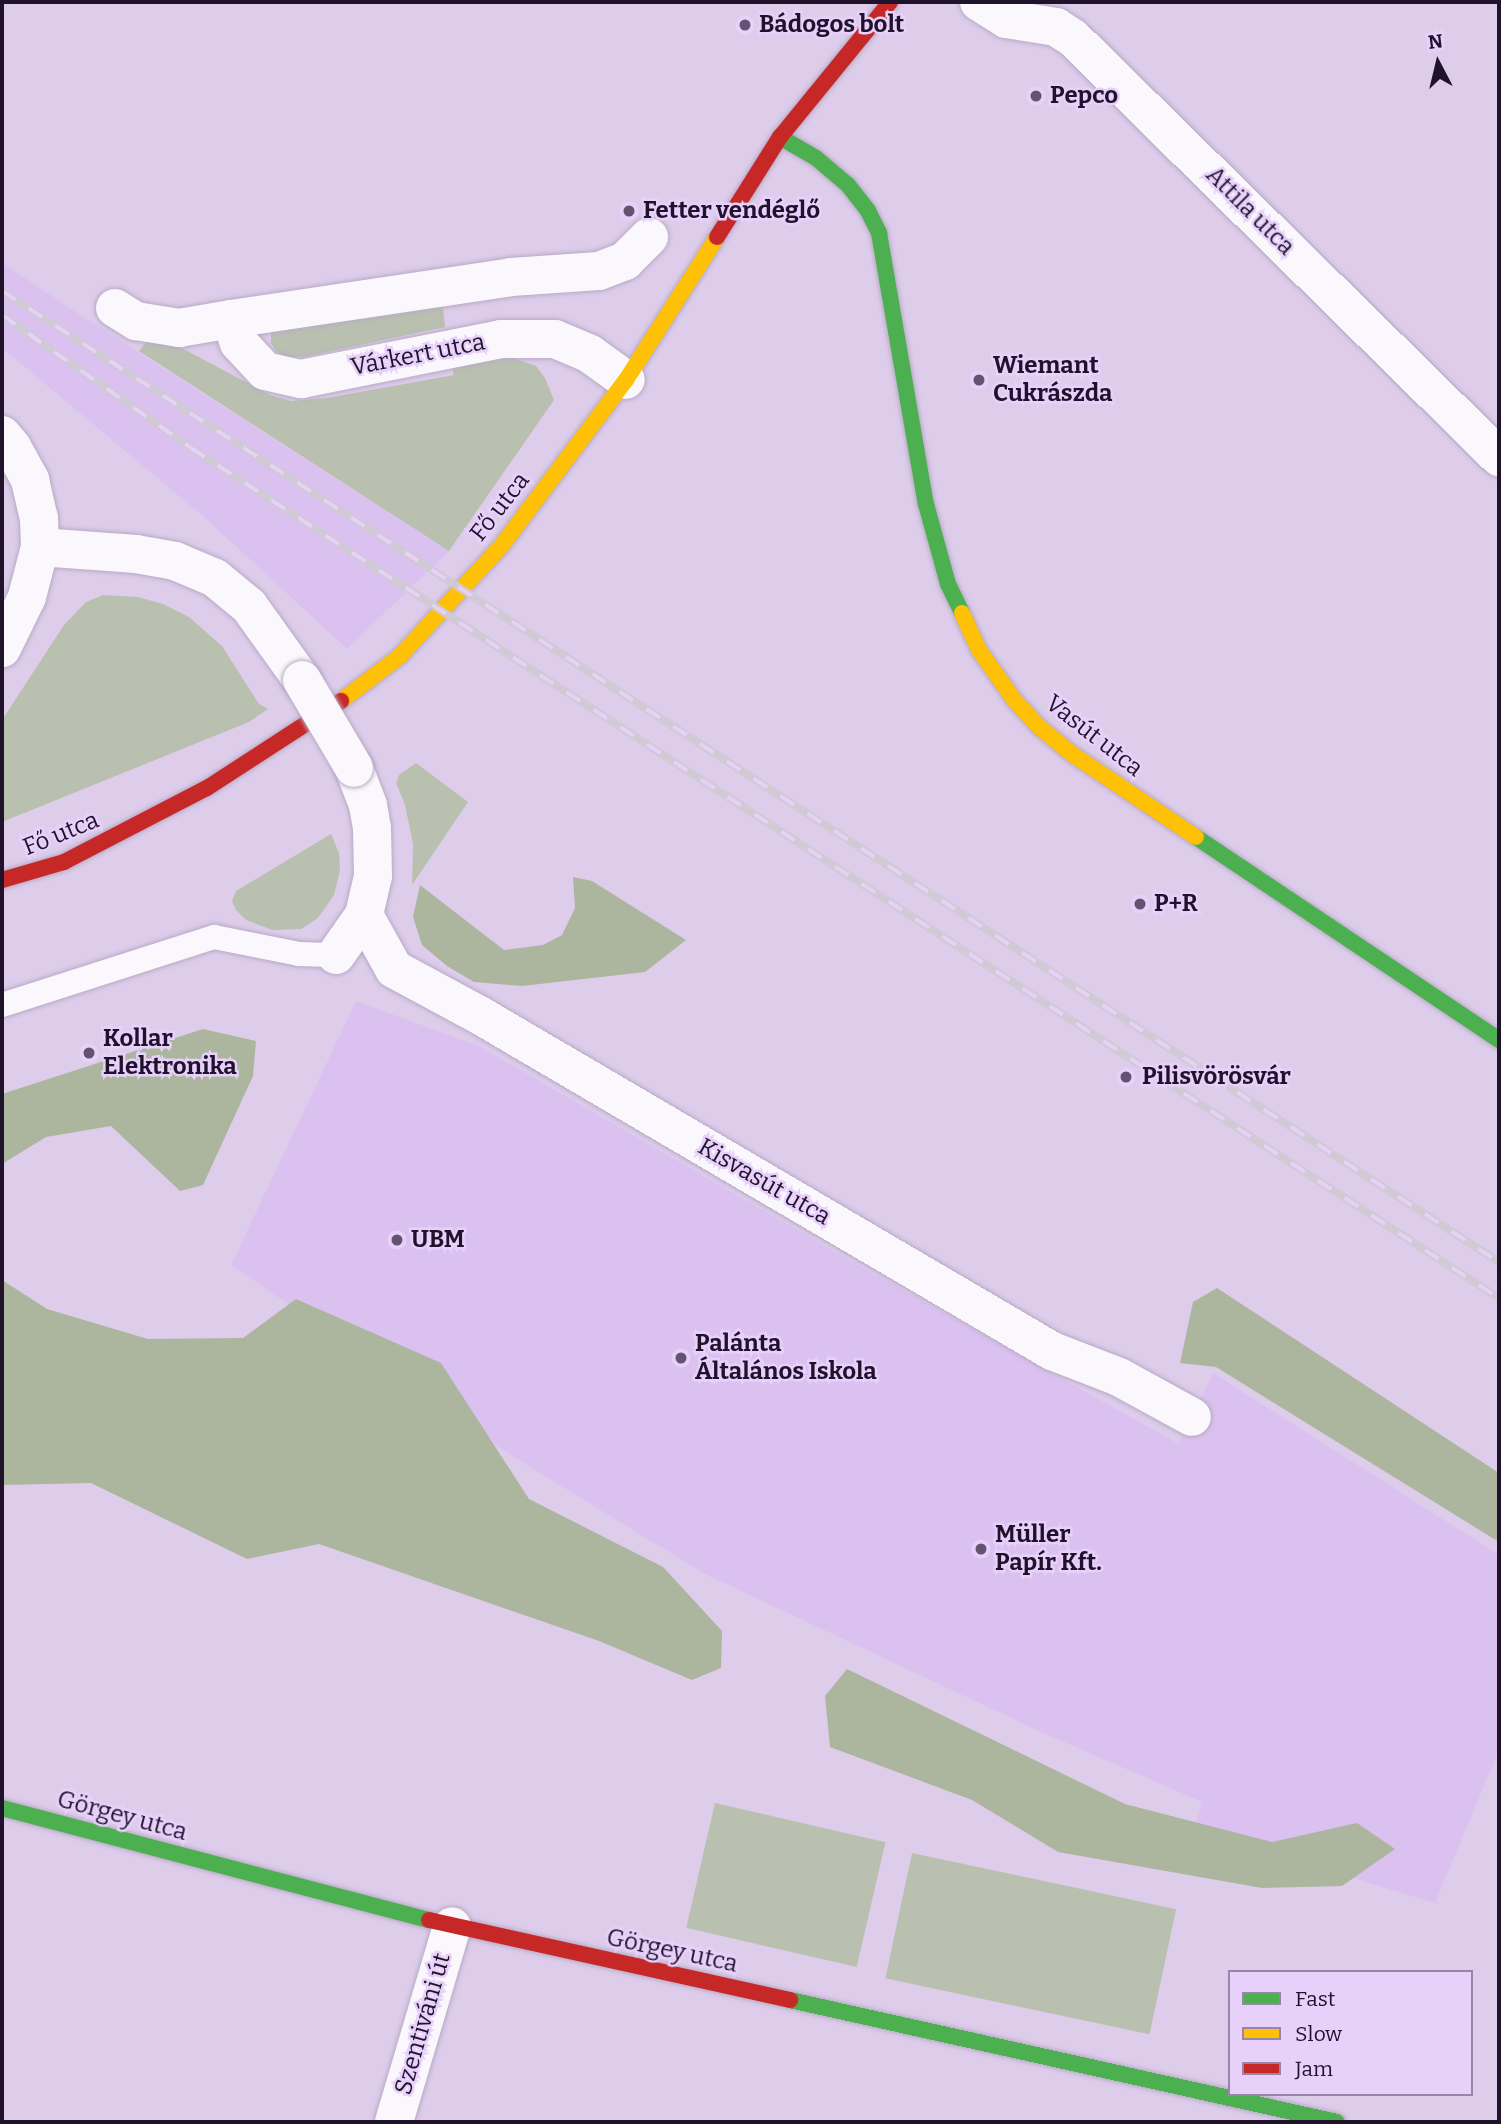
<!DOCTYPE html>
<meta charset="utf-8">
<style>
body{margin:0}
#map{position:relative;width:1501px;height:2124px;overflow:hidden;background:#ddcdeb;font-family:Bitter,serif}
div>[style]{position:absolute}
.built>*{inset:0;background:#dbc1f0}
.green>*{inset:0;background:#b9c0b0;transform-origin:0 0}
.forest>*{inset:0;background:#acb59d}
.roads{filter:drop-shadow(0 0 2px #b8aac4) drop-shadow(0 0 2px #b8aac4)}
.lane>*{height:24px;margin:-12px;padding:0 12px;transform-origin:12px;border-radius:12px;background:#faf8fc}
.street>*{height:38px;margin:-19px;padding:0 19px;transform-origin:19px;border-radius:19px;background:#faf8fc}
.fast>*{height:16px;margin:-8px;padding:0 8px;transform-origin:8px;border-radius:8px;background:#4caf50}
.slow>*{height:16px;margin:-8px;padding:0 8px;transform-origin:8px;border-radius:8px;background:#ffc107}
.jam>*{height:16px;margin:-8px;padding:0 8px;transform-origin:8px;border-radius:8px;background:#c62828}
.rail>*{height:8px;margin-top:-4px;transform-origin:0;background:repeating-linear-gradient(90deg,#e7d1fb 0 16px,#cfcad3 0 32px);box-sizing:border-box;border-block:2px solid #cfcad3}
.bridges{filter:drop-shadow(0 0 2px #b8aac4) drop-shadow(0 0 2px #b8aac4)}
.street-bridge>*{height:38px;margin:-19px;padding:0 19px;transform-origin:19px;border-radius:19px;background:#faf8fc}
.dots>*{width:19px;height:19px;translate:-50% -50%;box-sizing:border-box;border:4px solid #e7d1fb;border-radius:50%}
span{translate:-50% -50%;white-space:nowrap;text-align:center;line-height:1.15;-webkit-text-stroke:5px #e7d1fb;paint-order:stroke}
.poi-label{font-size:24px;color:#21122c;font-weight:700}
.left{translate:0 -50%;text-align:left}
.street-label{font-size:24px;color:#21122c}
.frame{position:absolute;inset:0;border:4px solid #21122c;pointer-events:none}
.legend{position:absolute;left:1228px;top:1970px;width:245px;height:126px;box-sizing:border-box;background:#e7d1fb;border:2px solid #9885a8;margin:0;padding:9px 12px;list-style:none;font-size:21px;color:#21122c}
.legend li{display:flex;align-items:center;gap:14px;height:35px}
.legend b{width:35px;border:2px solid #9885a8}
.north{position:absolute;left:1403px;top:28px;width:70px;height:70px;-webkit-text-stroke:5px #e7d1fb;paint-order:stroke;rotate:353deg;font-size:19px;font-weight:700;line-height:28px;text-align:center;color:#21122c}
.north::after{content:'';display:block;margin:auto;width:24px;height:32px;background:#21122c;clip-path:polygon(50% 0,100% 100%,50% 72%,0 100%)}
</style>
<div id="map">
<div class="built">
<i style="clip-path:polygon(2px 263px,82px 316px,449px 551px,347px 649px,203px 516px,2px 348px)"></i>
<i style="clip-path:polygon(356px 1001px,479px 1046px,854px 1263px,1179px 1444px,1213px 1373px,1499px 1555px,1499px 1750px,1435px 1903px,1194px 1830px,1202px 1802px,1039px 1731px,705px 1574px,509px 1454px,231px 1265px)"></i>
</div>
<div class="green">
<i style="clip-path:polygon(442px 299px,445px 327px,303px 357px,286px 357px,276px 351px,271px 343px,271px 332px)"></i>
<i style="clip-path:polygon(148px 340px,178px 346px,270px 395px,291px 401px,327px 398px,454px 375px,451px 364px,508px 356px,536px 366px,545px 378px,554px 400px,449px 551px,139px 351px)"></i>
<i style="clip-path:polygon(103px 595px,138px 597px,163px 604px,189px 617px,222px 646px,259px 704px,268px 709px,249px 722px,2px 822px,2px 720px,64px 625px,86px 602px)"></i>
<i style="clip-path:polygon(416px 763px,468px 802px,412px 885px,413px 844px,405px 805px,396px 783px,399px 775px)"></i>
<i style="clip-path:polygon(331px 834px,339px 853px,340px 870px,334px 895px,318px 918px,301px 929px,272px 930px,246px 920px,236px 910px,232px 901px,236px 891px)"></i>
<i style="left:715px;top:1803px;width:175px;height:128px;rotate:13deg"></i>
<i style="left:912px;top:1853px;width:270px;height:128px;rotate:12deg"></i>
</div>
<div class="forest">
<i style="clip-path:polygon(573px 877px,592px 881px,686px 940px,645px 972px,522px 986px,474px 982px,447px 966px,422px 945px,413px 917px,420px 885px,504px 950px,543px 945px,562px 935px,575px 908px)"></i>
<i style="clip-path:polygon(203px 1029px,256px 1041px,253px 1076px,203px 1185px,180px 1191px,111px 1126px,46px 1137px,2px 1164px,2px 1094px)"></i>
<i style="clip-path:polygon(2px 1280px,47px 1309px,148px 1339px,243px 1338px,296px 1299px,441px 1363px,529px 1499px,663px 1567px,722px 1631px,721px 1668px,692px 1680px,599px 1641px,319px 1544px,247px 1559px,91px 1483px,2px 1485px)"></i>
<i style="clip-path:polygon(1217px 1288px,1499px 1473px,1499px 1542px,1216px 1367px,1180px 1363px,1193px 1302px)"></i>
<i style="clip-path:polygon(847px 1669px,1125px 1804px,1272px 1842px,1357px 1823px,1395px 1849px,1342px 1886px,1262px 1888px,1058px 1852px,972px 1800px,830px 1747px,825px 1696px)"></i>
</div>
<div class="roads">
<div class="lane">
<i style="left:2px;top:1005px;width:223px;rotate:-17.8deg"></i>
<i style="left:214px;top:937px;width:87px;rotate:11.3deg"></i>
<i style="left:299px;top:954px;width:37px;rotate:2deg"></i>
</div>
<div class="street">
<i style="left:979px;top:2px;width:32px;rotate:32deg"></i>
<i style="left:1006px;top:19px;width:51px;rotate:9.1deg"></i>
<i style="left:1056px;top:27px;width:20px;rotate:33deg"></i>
<i style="left:1073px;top:38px;width:598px;rotate:44.53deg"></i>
<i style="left:115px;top:308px;width:25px;rotate:32deg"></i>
<i style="left:136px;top:321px;width:44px;rotate:9.2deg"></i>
<i style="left:179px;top:328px;width:53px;rotate:-9.8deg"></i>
<i style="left:231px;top:319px;width:25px;rotate:72deg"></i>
<i style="left:239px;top:343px;width:38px;rotate:47deg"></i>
<i style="left:265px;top:371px;width:37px;rotate:13deg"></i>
<i style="left:301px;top:379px;width:204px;rotate:-11.3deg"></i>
<i style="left:501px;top:339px;width:54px"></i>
<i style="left:555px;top:339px;width:38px;rotate:23deg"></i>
<i style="left:590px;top:354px;width:44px;rotate:35.8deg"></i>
<i style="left:231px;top:319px;width:283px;rotate:-8.5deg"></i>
<i style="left:511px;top:277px;width:88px;rotate:-3.9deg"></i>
<i style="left:599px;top:271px;width:28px;rotate:-21deg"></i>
<i style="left:625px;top:261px;width:34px;rotate:-45deg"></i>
<i style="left:2px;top:435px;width:16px;rotate:50deg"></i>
<i style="left:12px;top:447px;width:38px;rotate:61deg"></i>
<i style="left:30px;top:480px;width:39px;rotate:77deg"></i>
<i style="left:39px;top:518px;width:29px;rotate:88deg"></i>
<i style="left:40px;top:547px;width:52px;rotate:104.6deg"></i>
<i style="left:27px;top:597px;width:57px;rotate:116.1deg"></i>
<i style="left:40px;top:547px;width:96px;rotate:4.2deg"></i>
<i style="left:136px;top:554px;width:40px;rotate:10deg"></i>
<i style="left:175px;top:561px;width:43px;rotate:23deg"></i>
<i style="left:215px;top:578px;width:44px;rotate:39.5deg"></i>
<i style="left:249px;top:606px;width:91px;rotate:54.4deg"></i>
<i style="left:364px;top:915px;width:62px;rotate:60.9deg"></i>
<i style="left:394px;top:969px;width:99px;rotate:28.4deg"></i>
<i style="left:481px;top:1016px;width:662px;rotate:30.4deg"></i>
<i style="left:1052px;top:1351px;width:72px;rotate:21.2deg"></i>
<i style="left:1119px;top:1377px;width:83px;rotate:28.7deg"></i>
<i style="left:336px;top:955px;width:49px;rotate:-55deg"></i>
<i style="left:364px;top:915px;width:40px;rotate:-77deg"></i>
<i style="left:373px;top:876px;width:48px;rotate:-91.2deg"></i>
<i style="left:372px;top:828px;width:23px;rotate:-100deg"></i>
<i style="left:368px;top:805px;width:40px;rotate:-111deg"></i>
<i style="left:394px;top:2122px;width:204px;rotate:-73.5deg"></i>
</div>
<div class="fast">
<i style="left:780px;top:137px;width:42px;rotate:30.3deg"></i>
<i style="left:816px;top:158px;width:42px;rotate:40.2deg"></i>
<i style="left:848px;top:185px;width:33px;rotate:52deg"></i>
<i style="left:868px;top:211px;width:25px;rotate:63deg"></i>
<i style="left:879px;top:233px;width:275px;rotate:80.2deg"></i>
<i style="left:926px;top:504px;width:83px;rotate:74.6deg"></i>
<i style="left:948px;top:584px;width:32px;rotate:64deg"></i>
<i style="left:1196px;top:837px;width:365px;rotate:33.8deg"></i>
<i style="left:2px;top:1808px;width:441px;rotate:14.7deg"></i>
<i style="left:790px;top:2000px;width:560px;rotate:12.57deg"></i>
</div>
<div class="slow">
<i style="left:962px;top:613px;width:41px;rotate:65.3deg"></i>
<i style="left:979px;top:650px;width:62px;rotate:54.8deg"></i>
<i style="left:1015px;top:701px;width:34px;rotate:47deg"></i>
<i style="left:1038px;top:726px;width:44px;rotate:39.5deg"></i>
<i style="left:1072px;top:754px;width:149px;rotate:33.8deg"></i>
<i style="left:341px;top:701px;width:74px;rotate:-37.3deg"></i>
<i style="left:400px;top:656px;width:151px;rotate:-47.4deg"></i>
<i style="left:502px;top:545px;width:206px;rotate:-53.1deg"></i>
<i style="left:626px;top:380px;width:169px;rotate:-57.5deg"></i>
</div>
<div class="jam">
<i style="left:717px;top:237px;width:118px;rotate:-57.8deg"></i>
<i style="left:780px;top:137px;width:174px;rotate:-50.8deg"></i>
<i style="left:2px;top:880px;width:65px;rotate:-16.2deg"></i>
<i style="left:64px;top:862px;width:161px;rotate:-27.4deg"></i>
<i style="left:207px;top:788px;width:160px;rotate:-33deg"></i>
<i style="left:429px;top:1920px;width:370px;rotate:12.5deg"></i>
</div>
</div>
<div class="rail">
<i style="left:2px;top:291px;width:1784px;rotate:32.97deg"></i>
<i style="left:2px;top:315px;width:231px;rotate:35.1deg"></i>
<i style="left:191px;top:448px;width:1560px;rotate:33.02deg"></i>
</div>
<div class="bridges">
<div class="street-bridge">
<i style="left:302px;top:680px;width:102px;rotate:59.4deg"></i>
</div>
</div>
<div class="dots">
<i style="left:745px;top:25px;background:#63536f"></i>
<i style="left:1036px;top:96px;background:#63536f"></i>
<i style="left:629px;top:211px;background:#63536f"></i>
<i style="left:979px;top:380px;background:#63536f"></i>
<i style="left:1140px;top:904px;background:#63536f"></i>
<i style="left:89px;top:1053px;background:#63536f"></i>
<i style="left:1126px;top:1077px;background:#63536f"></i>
<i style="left:397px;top:1240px;background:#63536f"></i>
<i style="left:681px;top:1358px;background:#63536f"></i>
<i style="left:981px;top:1549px;background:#63536f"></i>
</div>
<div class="poi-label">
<span class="left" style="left:759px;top:25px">Bádogos bolt</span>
<span class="left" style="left:1050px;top:96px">Pepco</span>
<span class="left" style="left:643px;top:211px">Fetter vendéglő</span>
<span class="left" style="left:993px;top:380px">Wiemant<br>Cukrászda</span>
<span class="left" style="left:1154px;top:904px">P+R</span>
<span class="left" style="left:103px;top:1053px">Kollar<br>Elektronika</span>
<span class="left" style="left:1142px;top:1077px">Pilisvörösvár</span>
<span class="left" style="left:411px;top:1240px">UBM</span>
<span class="left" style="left:695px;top:1358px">Palánta<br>Általános Iskola</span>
<span class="left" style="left:995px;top:1549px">Müller<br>Papír Kft.</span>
</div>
<div class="street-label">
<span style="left:1250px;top:211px;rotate:45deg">Attila utca</span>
<span style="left:418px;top:355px;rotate:-11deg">Várkert utca</span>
<span style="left:500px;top:507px;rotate:-52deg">Fő utca</span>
<span style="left:1094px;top:736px;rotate:38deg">Vasút utca</span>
<span style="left:61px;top:834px;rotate:-22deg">Fő utca</span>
<span style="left:764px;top:1182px;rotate:30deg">Kisvasút utca</span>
<span style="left:122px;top:1816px;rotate:15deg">Görgey utca</span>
<span style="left:672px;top:1951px;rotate:12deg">Görgey utca</span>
<span style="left:423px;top:2024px;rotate:-74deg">Szentiváni út</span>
</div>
<div class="frame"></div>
<ul class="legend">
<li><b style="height:9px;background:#4caf50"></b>Fast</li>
<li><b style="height:9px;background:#ffc107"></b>Slow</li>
<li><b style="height:9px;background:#c62828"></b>Jam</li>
</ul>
<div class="north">N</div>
</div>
